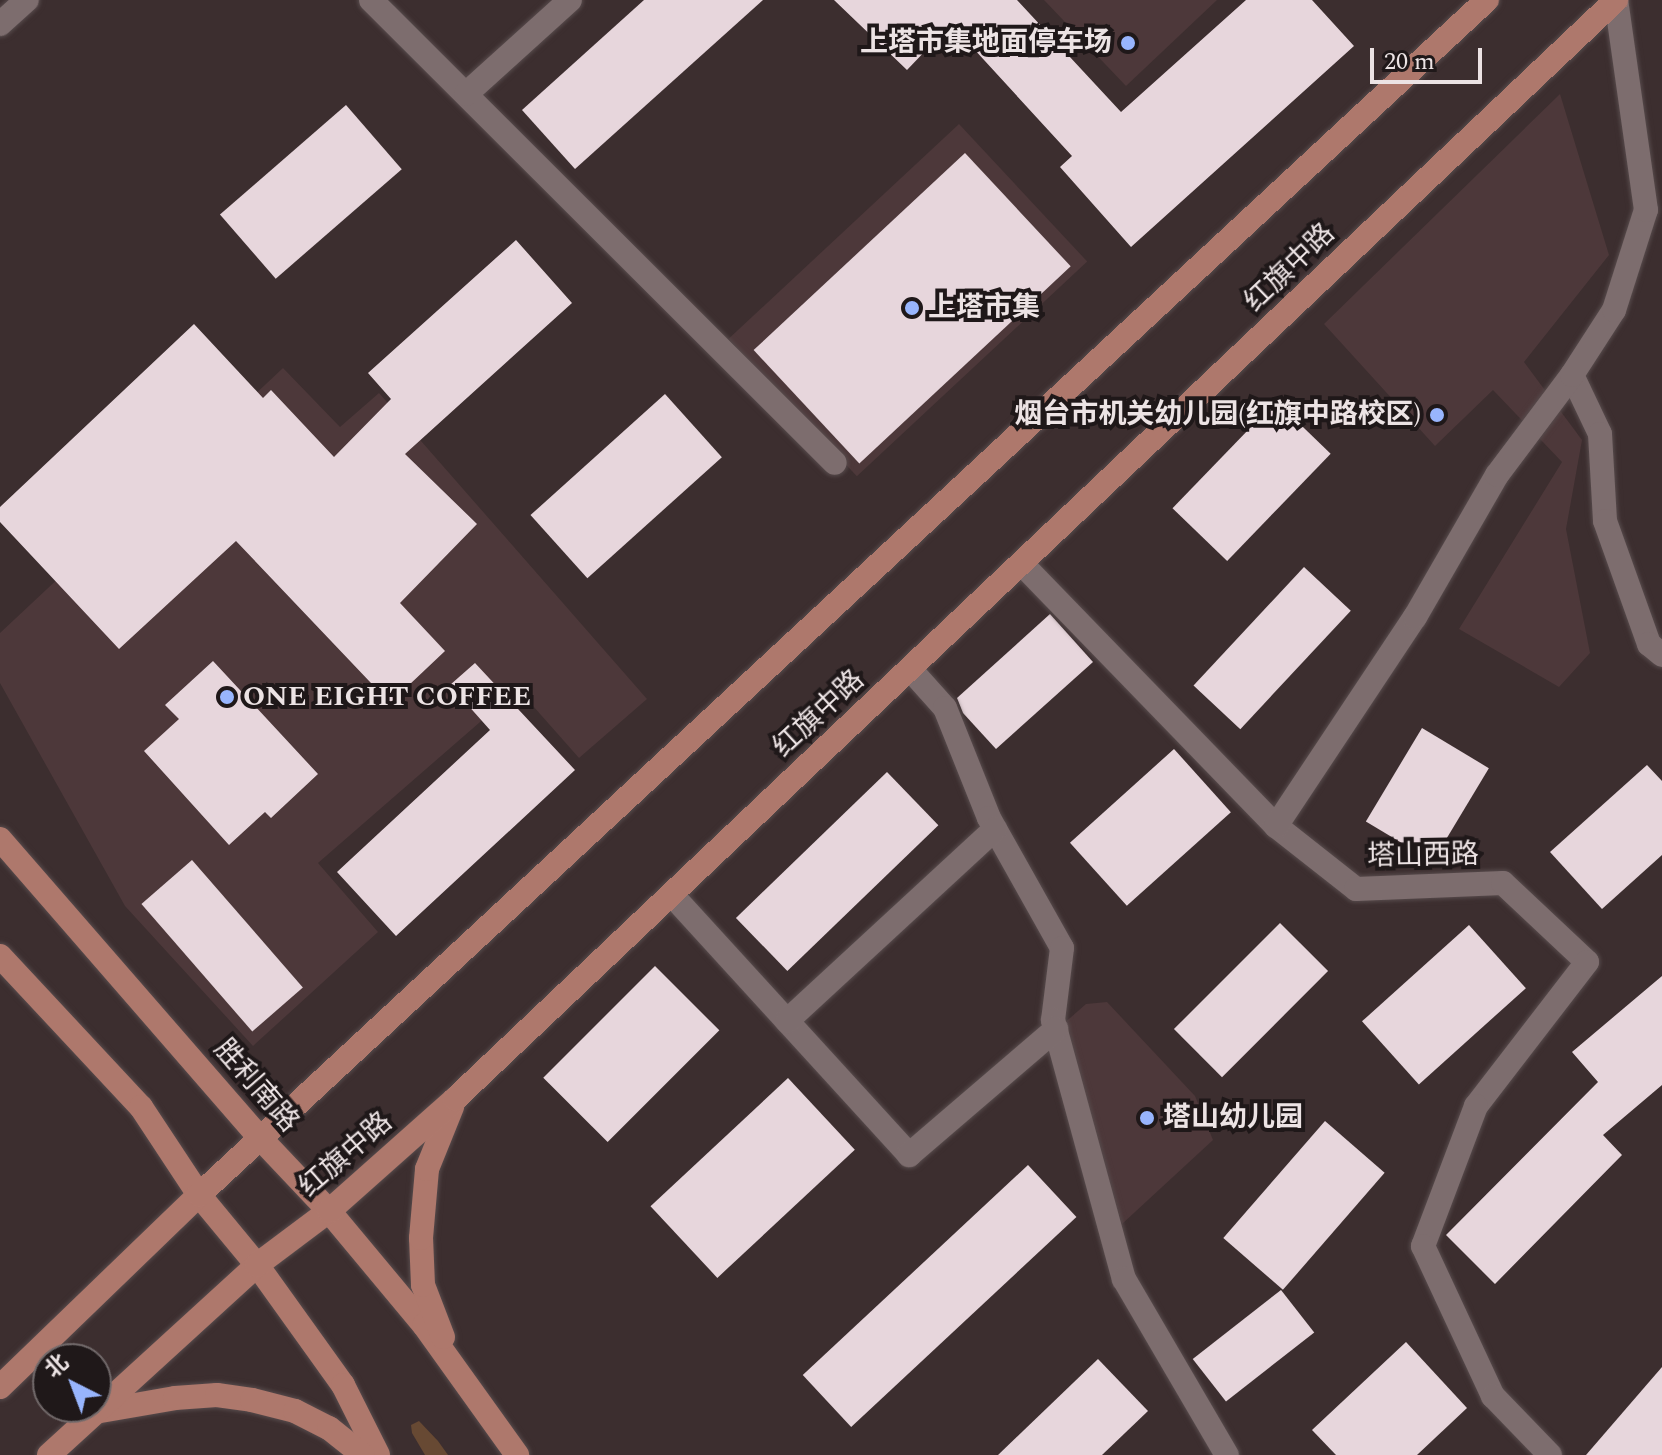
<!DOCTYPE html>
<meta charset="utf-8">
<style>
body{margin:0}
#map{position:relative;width:1662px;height:1455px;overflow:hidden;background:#3c2e2f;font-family:Spectral,"Noto Sans SC",serif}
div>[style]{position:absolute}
.built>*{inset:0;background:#4d383a;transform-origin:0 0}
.green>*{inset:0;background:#674933}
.building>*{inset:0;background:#e7d6dc;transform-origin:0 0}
.roads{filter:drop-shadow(0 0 2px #574b4c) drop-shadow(0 0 2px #574b4c)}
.minor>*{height:24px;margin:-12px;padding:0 12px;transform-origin:12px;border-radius:12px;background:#7d6d6e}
.primary>*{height:24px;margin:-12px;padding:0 12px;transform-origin:12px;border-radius:12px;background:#ae786c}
.dots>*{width:22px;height:22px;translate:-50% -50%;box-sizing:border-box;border:4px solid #1f1819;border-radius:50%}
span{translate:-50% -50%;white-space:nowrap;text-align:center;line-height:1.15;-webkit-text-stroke:8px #1f1819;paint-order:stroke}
.poi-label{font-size:28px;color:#ece3e4;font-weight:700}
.right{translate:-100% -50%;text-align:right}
.left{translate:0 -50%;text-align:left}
.street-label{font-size:28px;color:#ece3e4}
.north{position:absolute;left:32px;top:1343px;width:80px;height:80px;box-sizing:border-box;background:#1f1819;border:2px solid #71696a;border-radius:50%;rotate:318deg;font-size:22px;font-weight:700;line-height:32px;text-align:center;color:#ece3e4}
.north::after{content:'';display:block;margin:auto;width:28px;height:36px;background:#98b5fd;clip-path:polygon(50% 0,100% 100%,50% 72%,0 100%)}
.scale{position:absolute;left:1370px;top:48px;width:112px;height:36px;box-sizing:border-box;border:4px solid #ece3e4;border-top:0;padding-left:10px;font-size:24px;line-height:28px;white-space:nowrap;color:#ece3e4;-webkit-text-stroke:6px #1f1819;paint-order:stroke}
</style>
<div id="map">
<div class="built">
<i style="clip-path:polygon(1044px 0,1217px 0,1126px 86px)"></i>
<i style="clip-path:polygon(1560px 94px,1609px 255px,1524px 362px,1582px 440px,1566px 529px,1590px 653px,1559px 687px,1459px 629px,1562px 462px,1493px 390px,1435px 446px,1324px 324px)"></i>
<i style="left:959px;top:124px;width:188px;height:315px;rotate:47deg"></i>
<i style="clip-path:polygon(283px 368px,340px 427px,379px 393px,647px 699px,579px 758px,518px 689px,318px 863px,378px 932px,253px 1046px,125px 906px,0 683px,0 633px)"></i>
<i style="clip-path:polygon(1107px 1002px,1195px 1096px,1213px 1140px,1122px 1224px,1062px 1025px,1086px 1004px)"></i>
</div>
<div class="green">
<i style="clip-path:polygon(419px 1421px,438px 1441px,448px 1455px,425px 1455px,412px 1433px,411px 1425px)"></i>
</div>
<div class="building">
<i style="clip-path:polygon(644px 0,763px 0,575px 169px,522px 110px)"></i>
<i style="clip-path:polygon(834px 0,1017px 0,1121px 112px,1246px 0,1312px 0,1354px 46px,1131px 247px,1060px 167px,1072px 156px,951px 24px,907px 70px)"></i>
<i style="left:346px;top:105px;width:85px;height:167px;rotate:49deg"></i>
<i style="left:965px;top:153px;width:155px;height:289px;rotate:47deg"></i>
<i style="clip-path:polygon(516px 240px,572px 303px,405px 454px,477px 524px,400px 603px,445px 651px,390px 703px,236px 541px,119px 649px,0 522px,0 507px,194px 324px,263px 398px,271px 390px,334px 457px,391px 399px,368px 373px)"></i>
<i style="left:665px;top:394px;width:85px;height:181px;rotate:48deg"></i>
<i style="left:1276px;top:401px;width:76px;height:149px;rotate:44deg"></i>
<i style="left:1304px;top:567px;width:64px;height:162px;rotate:43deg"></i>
<i style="clip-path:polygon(1050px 614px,1093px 662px,996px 749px,963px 713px,957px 698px)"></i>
<i style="clip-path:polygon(213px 661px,318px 774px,271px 818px,265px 812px,229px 845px,144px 751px,179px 719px,165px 705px)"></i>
<i style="clip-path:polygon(475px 663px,575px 770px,396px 936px,337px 872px,490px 730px,450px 685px)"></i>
<i style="left:1422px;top:728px;width:78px;height:109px;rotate:31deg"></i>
<i style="left:1174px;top:749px;width:85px;height:140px;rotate:48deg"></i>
<i style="clip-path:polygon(1647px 765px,1662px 781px,1662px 855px,1602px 909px,1550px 852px)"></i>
<i style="left:887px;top:772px;width:74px;height:210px;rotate:46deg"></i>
<i style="left:192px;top:860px;width:169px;height:67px;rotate:49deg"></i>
<i style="left:1280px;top:923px;width:68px;height:150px;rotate:45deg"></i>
<i style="left:1469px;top:925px;width:85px;height:144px;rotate:48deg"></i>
<i style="left:655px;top:966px;width:91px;height:158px;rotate:45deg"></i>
<i style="clip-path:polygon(1662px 976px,1662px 1085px,1603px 1135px,1622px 1155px,1495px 1284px,1446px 1235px,1598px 1082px,1572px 1052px)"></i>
<i style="left:788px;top:1078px;width:98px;height:188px;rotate:47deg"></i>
<i style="left:1325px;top:1121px;width:79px;height:155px;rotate:41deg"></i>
<i style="left:1028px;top:1165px;width:71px;height:308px;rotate:47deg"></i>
<i style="left:1281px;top:1290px;width:54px;height:112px;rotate:52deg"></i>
<i style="clip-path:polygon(1406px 1342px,1467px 1408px,1417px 1455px,1336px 1455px,1312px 1430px)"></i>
<i style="clip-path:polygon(1098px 1359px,1148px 1411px,1102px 1455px,998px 1455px)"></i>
<i style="clip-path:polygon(1662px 1367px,1662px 1455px,1586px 1455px)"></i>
</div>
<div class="roads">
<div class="minor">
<i style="left:371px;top:0;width:655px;rotate:44.94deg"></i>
<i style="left:0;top:24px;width:36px;rotate:-42deg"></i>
<i style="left:466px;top:94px;width:140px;rotate:-42.1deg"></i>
<i style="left:1572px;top:375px;width:65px;rotate:64.6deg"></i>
<i style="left:1600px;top:434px;width:87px;rotate:86.7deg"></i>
<i style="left:1605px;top:521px;width:131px;rotate:70.3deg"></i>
<i style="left:1649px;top:644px;width:17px;rotate:40deg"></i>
<i style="left:1022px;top:564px;width:365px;rotate:45.9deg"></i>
<i style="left:1276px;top:826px;width:102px;rotate:38.2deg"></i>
<i style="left:1356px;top:889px;width:147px;rotate:-2.3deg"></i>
<i style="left:1503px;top:883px;width:115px;rotate:43.2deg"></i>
<i style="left:1587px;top:962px;width:182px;rotate:127.6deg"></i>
<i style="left:1476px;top:1106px;width:150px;rotate:110.7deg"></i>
<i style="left:1423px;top:1246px;width:166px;rotate:65deg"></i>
<i style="left:1493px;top:1396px;width:82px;rotate:46deg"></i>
<i style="left:910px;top:669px;width:52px;rotate:48.1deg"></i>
<i style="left:945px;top:708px;width:118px;rotate:68.2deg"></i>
<i style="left:989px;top:818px;width:149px;rotate:60.7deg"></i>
<i style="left:1062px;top:948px;width:73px;rotate:97.1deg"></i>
<i style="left:1053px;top:1020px;width:269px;rotate:74.7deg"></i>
<i style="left:1124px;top:1279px;width:204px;rotate:59.7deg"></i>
<i style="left:1276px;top:826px;width:251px;rotate:-56.4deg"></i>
<i style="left:1415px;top:617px;width:164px;rotate:-60deg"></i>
<i style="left:1497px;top:475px;width:125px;rotate:-53.1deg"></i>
<i style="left:1572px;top:375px;width:77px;rotate:-57.1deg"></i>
<i style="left:1614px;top:310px;width:105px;rotate:-72.3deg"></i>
<i style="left:1646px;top:210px;width:212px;rotate:-98.1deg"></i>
<i style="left:672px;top:895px;width:352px;rotate:47.6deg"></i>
<i style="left:909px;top:1155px;width:194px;rotate:-40.6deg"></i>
<i style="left:787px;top:1021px;width:283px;rotate:-42.7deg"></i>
</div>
<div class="primary">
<i style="left:0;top:839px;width:398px;rotate:49deg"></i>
<i style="left:261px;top:1139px;width:99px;rotate:46.6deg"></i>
<i style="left:329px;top:1211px;width:148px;rotate:50.2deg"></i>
<i style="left:424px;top:1325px;width:160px;rotate:54.4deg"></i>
<i style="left:0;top:956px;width:207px;rotate:47deg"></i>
<i style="left:141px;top:1107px;width:105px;rotate:56.6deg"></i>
<i style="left:199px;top:1195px;width:91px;rotate:50.4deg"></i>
<i style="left:257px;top:1265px;width:148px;rotate:54.4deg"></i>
<i style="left:343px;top:1385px;width:78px;rotate:63.4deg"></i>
<i style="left:443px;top:1337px;width:56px;rotate:-111deg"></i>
<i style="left:423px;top:1285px;width:47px;rotate:-92.4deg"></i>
<i style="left:421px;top:1238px;width:69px;rotate:-85deg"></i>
<i style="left:427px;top:1169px;width:67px;rotate:-68deg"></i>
<i style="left:0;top:1387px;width:277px;rotate:-44deg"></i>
<i style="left:199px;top:1195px;width:1757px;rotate:-42.86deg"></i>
<i style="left:95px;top:1412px;width:81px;rotate:-9.9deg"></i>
<i style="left:175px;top:1398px;width:42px;rotate:-4.1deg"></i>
<i style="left:217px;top:1395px;width:35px;rotate:8deg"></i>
<i style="left:252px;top:1400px;width:44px;rotate:14.3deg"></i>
<i style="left:295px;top:1411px;width:38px;rotate:27deg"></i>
<i style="left:329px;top:1428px;width:43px;rotate:38.5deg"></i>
<i style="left:49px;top:1455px;width:282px;rotate:-42.4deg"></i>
<i style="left:257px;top:1265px;width:90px;rotate:-36.9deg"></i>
<i style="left:329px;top:1211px;width:169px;rotate:-41.6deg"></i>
<i style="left:455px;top:1099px;width:1599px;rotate:-43.43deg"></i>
</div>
</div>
<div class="dots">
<i style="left:1128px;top:43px;background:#98b5fd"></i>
<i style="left:912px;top:308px;background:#98b5fd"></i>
<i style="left:1437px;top:415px;background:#98b5fd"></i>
<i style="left:227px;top:697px;background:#98b5fd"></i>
<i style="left:1147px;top:1118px;background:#98b5fd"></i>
</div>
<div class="poi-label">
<span class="right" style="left:1112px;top:43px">上塔市集地面停车场</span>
<span class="left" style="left:928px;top:308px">上塔市集</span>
<span class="right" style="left:1421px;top:415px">烟台市机关幼儿园(红旗中路校区)</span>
<span class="left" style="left:243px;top:697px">ONE EIGHT COFFEE</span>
<span class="left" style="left:1163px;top:1118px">塔山幼儿园</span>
</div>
<div class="street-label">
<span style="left:1290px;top:268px;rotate:-44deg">红旗中路</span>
<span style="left:819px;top:714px;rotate:-43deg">红旗中路</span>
<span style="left:1423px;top:856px;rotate:-1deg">塔山西路</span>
<span style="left:256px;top:1086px;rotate:49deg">胜利南路</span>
<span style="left:346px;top:1155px;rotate:-41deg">红旗中路</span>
</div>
<div class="north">北</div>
<div class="scale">20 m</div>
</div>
